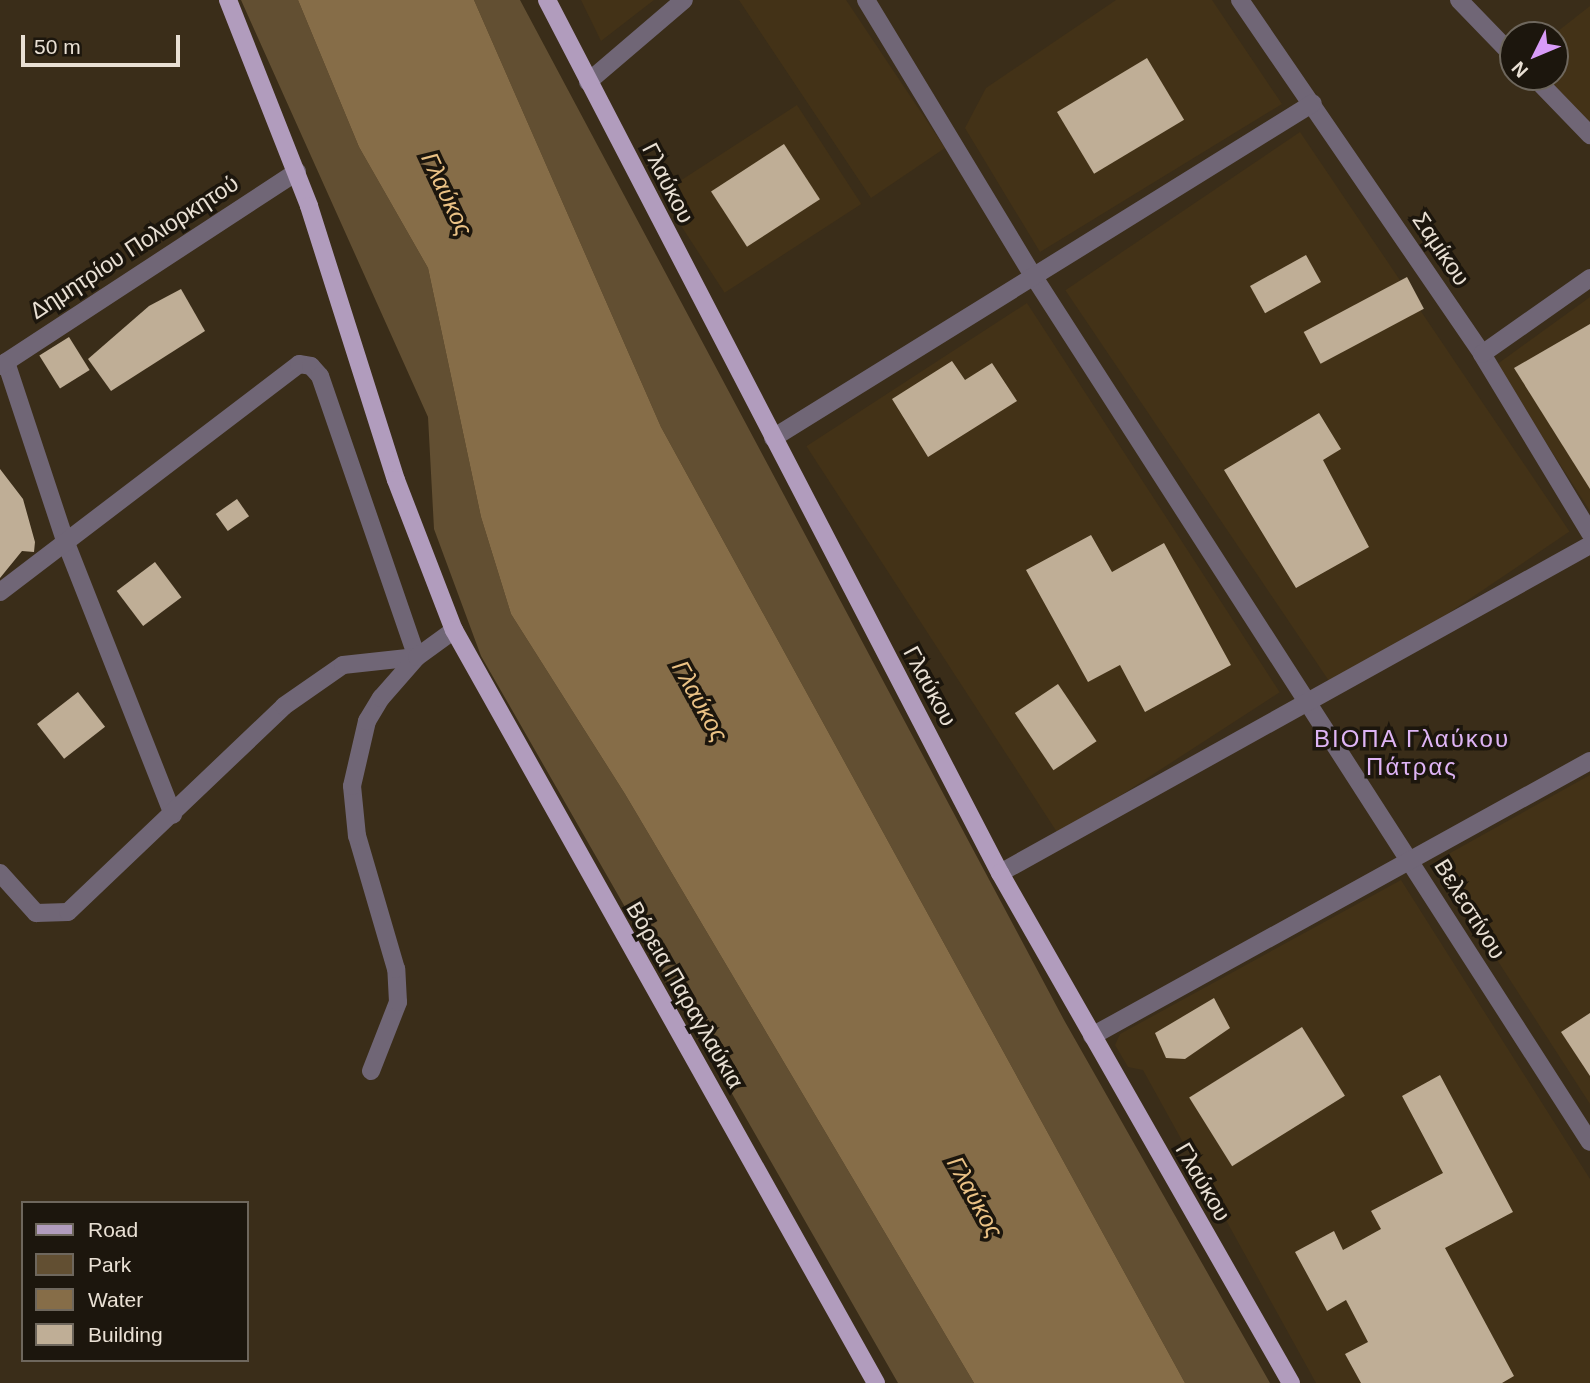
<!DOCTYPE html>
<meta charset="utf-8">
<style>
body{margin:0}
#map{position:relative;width:1590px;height:1383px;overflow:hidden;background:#3a2d19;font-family:Arial,sans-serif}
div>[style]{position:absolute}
.built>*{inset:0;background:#433217;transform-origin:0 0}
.green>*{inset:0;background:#624f32}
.water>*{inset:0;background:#866d48}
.building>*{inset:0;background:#bfae96;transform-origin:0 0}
.minor>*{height:18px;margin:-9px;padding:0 9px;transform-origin:9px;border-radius:9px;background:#706676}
.major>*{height:18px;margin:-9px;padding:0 9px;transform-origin:9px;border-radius:9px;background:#b19cbd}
span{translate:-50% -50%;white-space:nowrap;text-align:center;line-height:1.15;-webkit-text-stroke:7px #1c160d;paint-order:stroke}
.street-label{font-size:23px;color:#e9e0d4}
.water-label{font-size:24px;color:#ebc285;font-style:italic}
.neighbourhood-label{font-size:24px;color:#deb4f5;letter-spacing:2px}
.legend{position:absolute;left:21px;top:1201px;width:228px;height:161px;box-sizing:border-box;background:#1c160d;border:2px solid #6e675d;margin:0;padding:9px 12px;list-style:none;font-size:21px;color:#e9e0d4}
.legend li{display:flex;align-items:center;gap:14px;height:35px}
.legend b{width:35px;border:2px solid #6e675d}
.north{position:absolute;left:1499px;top:21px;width:70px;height:70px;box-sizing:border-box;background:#1c160d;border:2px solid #6e675d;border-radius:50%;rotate:227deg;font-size:19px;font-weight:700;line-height:28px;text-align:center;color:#e9e0d4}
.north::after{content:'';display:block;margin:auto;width:24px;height:32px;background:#d89bf8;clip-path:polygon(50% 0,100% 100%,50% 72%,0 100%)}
.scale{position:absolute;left:21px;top:35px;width:159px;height:32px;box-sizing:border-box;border:4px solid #e9e0d4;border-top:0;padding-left:9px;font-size:21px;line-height:24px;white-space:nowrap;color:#e9e0d4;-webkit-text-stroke:5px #1c160d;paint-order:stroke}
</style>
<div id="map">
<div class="built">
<i style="clip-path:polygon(581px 0,654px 0,601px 41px)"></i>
<i style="clip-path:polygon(739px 0,846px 0,945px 148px,871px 198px)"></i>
<i style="clip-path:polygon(1116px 0,1212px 0,1282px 104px,1040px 252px,965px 128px,986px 88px)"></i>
<i style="clip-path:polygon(1590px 6px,1590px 126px,1543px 77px,1555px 77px,1553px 35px)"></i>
<i style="left:797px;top:105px;width:118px;height:163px;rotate:57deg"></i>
<i style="left:1300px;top:132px;width:482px;height:283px;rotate:56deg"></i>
<i style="clip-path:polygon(1590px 297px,1590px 511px,1496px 365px)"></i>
<i style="left:1027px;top:303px;width:464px;height:263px;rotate:57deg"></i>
<i style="clip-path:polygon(1590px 775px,1590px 1104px,1434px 862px)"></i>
<i style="clip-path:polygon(1401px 880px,1590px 1179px,1590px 1383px,1316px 1383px,1143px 1070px,1128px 1067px,1115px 1045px,1120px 1034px)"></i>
</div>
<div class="green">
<i style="clip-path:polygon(241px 0,298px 0,359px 147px,428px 268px,481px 517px,511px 614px,625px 794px,974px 1383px,898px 1383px,481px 656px,434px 529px,428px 417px)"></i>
<i style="clip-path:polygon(474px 0,520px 0,1064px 1020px,1270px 1383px,1185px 1383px,661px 427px)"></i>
</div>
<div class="water">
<i style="clip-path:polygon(298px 0,474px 0,661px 427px,1185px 1383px,974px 1383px,625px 794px,511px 614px,481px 517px,428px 268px,359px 147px)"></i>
</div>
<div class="building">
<i style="left:1147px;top:58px;width:72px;height:105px;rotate:59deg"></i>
<i style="left:784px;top:144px;width:66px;height:87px;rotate:57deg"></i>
<i style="left:1306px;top:255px;width:31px;height:64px;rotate:61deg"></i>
<i style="left:1407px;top:277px;width:36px;height:117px;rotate:62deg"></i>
<i style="clip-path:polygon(181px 289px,205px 331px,111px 391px,88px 359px,149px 306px)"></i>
<i style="clip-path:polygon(1590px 324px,1590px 489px,1514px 368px)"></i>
<i style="left:69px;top:337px;width:39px;height:35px;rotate:58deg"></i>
<i style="clip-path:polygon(952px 361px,965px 380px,992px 363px,1017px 401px,928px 457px,892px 399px)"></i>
<i style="clip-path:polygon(1319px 413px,1341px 449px,1323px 460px,1369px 547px,1296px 588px,1224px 470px)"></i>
<i style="clip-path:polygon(0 469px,23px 499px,35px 542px,34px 552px,22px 551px,0 578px)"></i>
<i style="left:237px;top:499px;width:21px;height:26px;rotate:55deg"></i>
<i style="clip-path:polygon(1091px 535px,1112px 572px,1164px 543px,1231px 665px,1145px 712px,1120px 665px,1088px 682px,1026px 570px)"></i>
<i style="left:155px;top:562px;width:44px;height:48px;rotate:53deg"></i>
<i style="left:1058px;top:684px;width:69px;height:52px;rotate:56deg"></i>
<i style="left:78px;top:692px;width:44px;height:52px;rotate:52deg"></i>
<i style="clip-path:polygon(1214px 998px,1230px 1028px,1185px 1059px,1166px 1058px,1155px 1033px)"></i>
<i style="clip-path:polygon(1590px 1013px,1590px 1076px,1561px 1032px)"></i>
<i style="left:1302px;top:1027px;width:81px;height:133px;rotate:58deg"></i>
<i style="clip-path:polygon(1440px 1075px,1513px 1212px,1445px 1248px,1514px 1376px,1502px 1383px,1361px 1383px,1345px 1354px,1368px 1342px,1346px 1300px,1327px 1311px,1295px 1252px,1334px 1231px,1343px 1250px,1381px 1229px,1371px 1211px,1443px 1173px,1402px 1096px)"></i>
</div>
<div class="minor">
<i style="left:866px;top:0;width:324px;rotate:58.8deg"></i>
<i style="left:1034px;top:277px;width:1028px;rotate:57.27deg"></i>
<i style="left:1240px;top:0;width:429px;rotate:55.6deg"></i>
<i style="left:1482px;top:354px;width:209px;rotate:58.9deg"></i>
<i style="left:1459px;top:0;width:78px;rotate:46deg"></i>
<i style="left:1534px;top:77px;width:81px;rotate:46deg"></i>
<i style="left:588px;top:82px;width:126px;rotate:-40.5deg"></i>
<i style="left:1482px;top:354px;width:132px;rotate:-35.1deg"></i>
<i style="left:6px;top:362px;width:191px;rotate:71.7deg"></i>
<i style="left:66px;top:543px;width:292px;rotate:68.5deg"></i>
<i style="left:0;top:366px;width:355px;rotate:-33.2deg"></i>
<i style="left:773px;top:438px;width:635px;rotate:-31.81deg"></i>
<i style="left:0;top:592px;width:376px;rotate:-37.3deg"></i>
<i style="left:299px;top:364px;width:12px;rotate:9deg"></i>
<i style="left:311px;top:366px;width:13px;rotate:48deg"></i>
<i style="left:320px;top:376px;width:297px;rotate:71deg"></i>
<i style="left:0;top:873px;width:54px;rotate:48deg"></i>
<i style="left:36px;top:913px;width:32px;rotate:-2deg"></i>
<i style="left:68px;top:912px;width:298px;rotate:-43.6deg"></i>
<i style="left:284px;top:706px;width:72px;rotate:-34.8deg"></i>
<i style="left:343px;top:665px;width:74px;rotate:-6.2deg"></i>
<i style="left:1000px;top:873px;width:675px;rotate:-29.07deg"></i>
<i style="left:1092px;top:1036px;width:569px;rotate:-28.91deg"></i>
<i style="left:371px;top:1071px;width:74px;rotate:-68.6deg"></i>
<i style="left:398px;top:1002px;width:33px;rotate:-93deg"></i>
<i style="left:396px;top:969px;width:139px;rotate:-106.3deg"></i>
<i style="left:357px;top:836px;width:50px;rotate:-95.7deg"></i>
<i style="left:352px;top:786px;width:67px;rotate:-77deg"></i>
<i style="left:367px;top:721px;width:27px;rotate:-59deg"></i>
<i style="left:381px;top:698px;width:55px;rotate:-48.7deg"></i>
<i style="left:417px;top:657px;width:46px;rotate:-36.1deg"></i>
</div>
<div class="major">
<i style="left:228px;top:0;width:221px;rotate:68.5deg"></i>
<i style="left:309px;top:206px;width:287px;rotate:72.4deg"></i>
<i style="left:396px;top:480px;width:161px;rotate:68.9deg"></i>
<i style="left:454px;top:630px;width:863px;rotate:60.73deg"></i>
<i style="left:547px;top:0;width:984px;rotate:62.58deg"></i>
<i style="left:1000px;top:873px;width:587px;rotate:60.29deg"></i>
</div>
<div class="street-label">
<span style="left:668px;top:183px;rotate:63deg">Γλαύκου</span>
<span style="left:134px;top:247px;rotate:-33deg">Δημητρίου Πολιορκητού</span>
<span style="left:1441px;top:249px;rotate:56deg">Σαμίκου</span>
<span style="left:930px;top:686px;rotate:62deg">Γλαύκου</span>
<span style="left:1470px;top:909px;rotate:58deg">Βελεστίνου</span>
<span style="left:685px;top:995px;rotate:60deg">Βόρεια Παραγλαύκια</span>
<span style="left:1203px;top:1182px;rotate:60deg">Γλαύκου</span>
</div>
<div class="water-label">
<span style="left:447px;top:194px;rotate:65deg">Γλαύκος</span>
<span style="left:700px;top:701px;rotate:61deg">Γλαύκος</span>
<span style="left:975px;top:1197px;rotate:61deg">Γλαύκος</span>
</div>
<div class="neighbourhood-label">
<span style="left:1412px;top:753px">ΒΙΟΠΑ Γλαύκου<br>Πάτρας</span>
</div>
<ul class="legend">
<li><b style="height:9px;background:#b19cbd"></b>Road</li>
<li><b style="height:19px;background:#624f32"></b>Park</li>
<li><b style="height:19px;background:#866d48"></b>Water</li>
<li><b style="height:19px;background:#bfae96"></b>Building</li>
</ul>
<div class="north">N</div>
<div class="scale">50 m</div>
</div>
